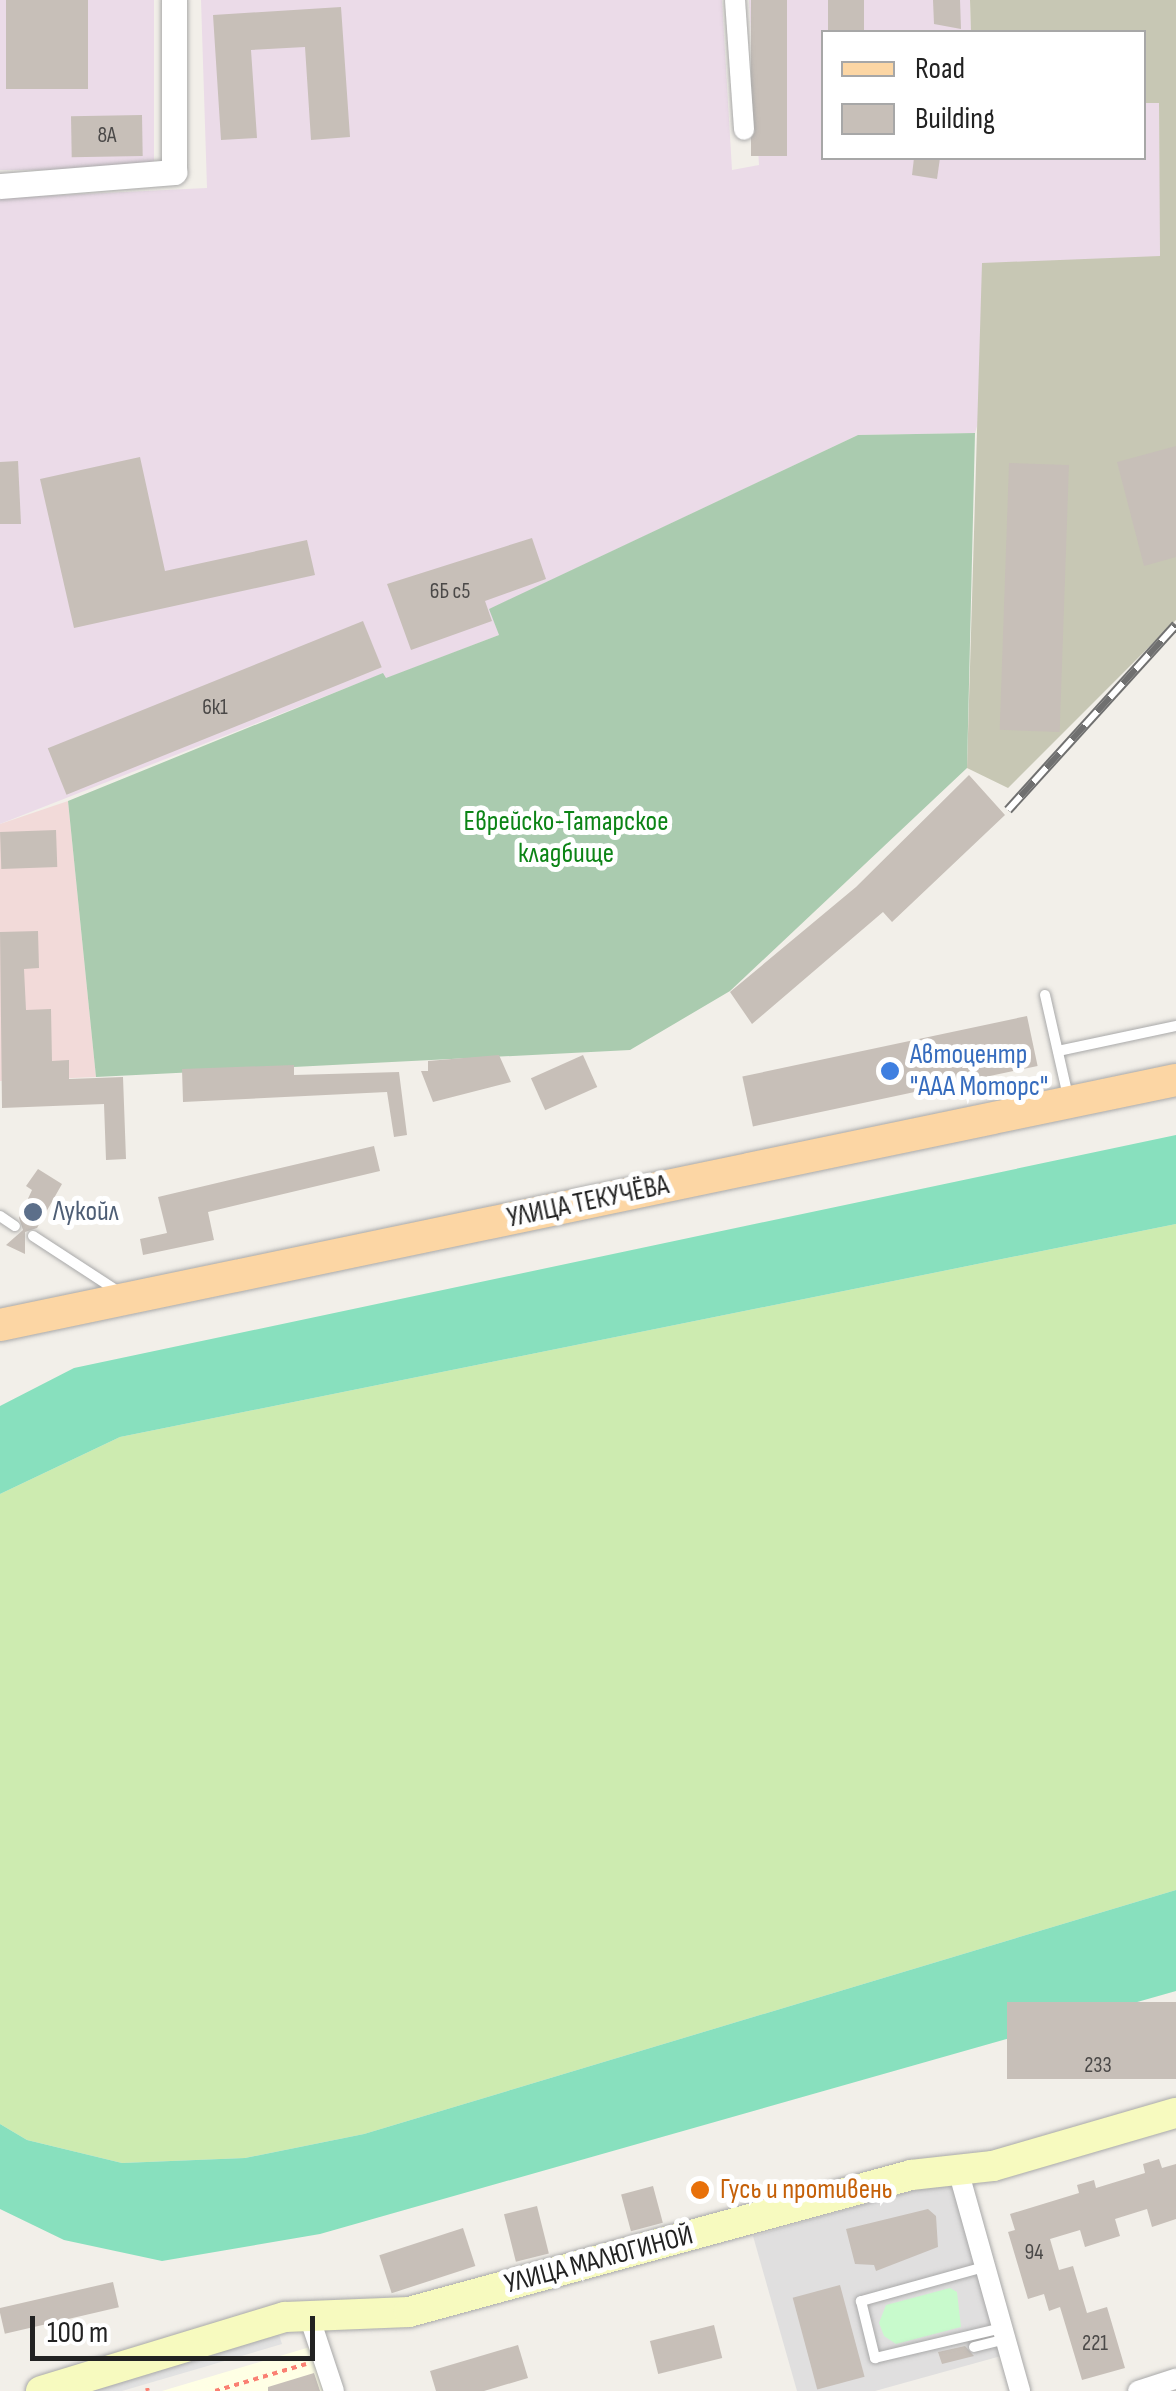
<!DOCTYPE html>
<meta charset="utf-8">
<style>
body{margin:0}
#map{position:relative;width:1176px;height:2391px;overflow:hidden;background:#f2efe9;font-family:"Sofia Sans Condensed",sans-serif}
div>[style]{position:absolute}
.residential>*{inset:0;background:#e0dfdf}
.commercial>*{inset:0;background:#f2dad9}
.industrial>*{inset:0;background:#ebdbe8;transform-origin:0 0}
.education>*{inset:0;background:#ffffe5}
.construction>*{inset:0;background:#c7c7b4}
.grass>*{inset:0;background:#cdebb0}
.cemetery>*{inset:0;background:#aacbaf}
.park>*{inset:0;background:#c8facc}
.pitch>*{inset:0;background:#88e0be}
.parking>*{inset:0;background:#e2e2e2}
.building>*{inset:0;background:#c7bfb8;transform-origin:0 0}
.path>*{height:4px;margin-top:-2px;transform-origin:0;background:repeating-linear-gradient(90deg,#fa8072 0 5px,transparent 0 10px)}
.roads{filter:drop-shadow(0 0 2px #a9a9a9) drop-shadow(0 0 2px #a9a9a9)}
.service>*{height:10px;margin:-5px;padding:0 5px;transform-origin:5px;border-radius:5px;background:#fff}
.minor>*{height:20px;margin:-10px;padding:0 10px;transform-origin:10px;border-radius:10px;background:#fff}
.tertiary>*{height:25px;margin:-12.5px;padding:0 12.5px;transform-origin:12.5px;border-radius:12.5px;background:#fff}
.secondary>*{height:30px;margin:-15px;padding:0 15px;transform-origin:15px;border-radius:15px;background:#f7fabf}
.primary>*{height:32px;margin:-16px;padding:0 16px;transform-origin:16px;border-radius:16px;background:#fcd6a4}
.rail>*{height:10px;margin-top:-5px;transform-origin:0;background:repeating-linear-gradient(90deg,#fff 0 19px,#707070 0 38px);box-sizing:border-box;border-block:2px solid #707070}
.dots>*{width:28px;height:28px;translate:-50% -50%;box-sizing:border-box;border:5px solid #fff;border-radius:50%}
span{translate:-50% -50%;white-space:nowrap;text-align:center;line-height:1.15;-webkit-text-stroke:10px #fff;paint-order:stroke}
.number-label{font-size:22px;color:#4b4948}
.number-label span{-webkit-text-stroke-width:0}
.park-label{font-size:28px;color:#0c8416}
.shop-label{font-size:28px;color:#366cbe}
.left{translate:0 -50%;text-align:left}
.street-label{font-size:28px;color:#222}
.service-label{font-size:28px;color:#4e5e75}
.food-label{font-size:28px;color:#c56008}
.legend{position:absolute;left:821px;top:30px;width:325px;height:130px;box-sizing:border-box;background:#fff;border:2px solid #a7a7a7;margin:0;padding:12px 18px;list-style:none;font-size:30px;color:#222}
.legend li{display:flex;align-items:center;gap:20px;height:50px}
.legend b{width:50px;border:2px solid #a7a7a7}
.scale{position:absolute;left:30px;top:2316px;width:285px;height:45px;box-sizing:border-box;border:5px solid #222;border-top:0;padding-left:12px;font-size:30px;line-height:35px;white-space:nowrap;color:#222;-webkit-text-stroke:8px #fff;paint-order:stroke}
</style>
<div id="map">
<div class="residential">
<i style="clip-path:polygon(951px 2180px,1001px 2356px,875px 2391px,797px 2391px,753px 2236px)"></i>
</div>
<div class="commercial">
<i style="clip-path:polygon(68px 801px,96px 1077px,0 1081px,0 824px)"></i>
</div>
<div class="industrial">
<i style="left:0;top:0;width:154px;height:170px"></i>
<i style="clip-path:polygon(201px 0,722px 0,732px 170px,759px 165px,749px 0,970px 0,971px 32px,824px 32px,824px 158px,1144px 158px,1144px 103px,1159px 102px,1161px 256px,982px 410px,975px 433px,858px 435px,490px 609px,499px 635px,385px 679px,382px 674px,0 824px,0 198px,207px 188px)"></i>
</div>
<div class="education">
<i style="clip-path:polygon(310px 2347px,324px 2391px,162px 2391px)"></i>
</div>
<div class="construction">
<i style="clip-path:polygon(970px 0,1176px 0,1176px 620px,1008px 788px,967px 768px,982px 263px,1160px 256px,1159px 103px,1144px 103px,1144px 32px,971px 32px)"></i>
</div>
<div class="grass">
<i style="clip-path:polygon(1176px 1224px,1176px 1890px,364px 2134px,245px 2158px,122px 2163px,27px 2140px,0 2124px,0 1494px,120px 1437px)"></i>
</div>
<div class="cemetery">
<i style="clip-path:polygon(975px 433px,967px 768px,730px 991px,630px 1050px,96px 1077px,68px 801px,383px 673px,386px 678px,499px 635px,489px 609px,858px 435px)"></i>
</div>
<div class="park">
<i style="clip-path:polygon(950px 2288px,957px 2292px,961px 2327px,896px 2344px,884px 2336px,879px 2323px,886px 2305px)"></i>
</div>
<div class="pitch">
<i style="clip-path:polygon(1176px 1135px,1176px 1224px,120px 1437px,0 1494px,0 1406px,74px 1368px)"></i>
<i style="clip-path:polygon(1176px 1890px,1176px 1991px,320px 2234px,162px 2261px,64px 2240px,0 2209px,0 2124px,27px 2140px,122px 2163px,245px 2158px,364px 2134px)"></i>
</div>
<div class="parking">
<i style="clip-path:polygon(278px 2331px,282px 2344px,122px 2391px,74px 2391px)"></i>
</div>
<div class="building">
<i style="left:6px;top:0;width:82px;height:89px"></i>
<i style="left:751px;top:0;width:36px;height:156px"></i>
<i style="left:828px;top:0;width:36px;height:32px"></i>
<i style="clip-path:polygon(933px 0,960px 0,961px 29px,934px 24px)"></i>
<i style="clip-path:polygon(341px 7px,350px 137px,311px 140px,305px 47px,251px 50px,257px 138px,221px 140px,213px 15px)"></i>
<i style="left:142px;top:115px;width:41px;height:71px;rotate:89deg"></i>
<i style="clip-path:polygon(914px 158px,940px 158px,937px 179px,912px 175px)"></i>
<i style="clip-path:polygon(1176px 446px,1176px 557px,1144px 566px,1117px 462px)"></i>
<i style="clip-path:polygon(140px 457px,165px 571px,307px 540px,315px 575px,74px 628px,40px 479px)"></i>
<i style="clip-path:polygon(18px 461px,21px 524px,0 524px,0 462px)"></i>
<i style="left:1009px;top:463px;width:60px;height:267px;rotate:2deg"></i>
<i style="clip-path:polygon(532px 538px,546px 579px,485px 601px,492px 621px,411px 650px,387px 584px)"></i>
<i style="left:363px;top:621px;width:50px;height:340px;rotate:68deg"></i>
<i style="clip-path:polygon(969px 775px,1005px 815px,892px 922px,883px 912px,752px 1024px,730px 992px,856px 887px)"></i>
<i style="left:56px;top:830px;width:37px;height:56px;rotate:88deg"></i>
<i style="clip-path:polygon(38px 931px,39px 968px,24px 969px,26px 1010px,51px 1009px,52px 1061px,69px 1060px,69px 1079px,123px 1077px,126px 1159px,106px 1160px,104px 1104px,2px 1108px,0 932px)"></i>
<i style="left:1027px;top:1016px;width:51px;height:291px;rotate:78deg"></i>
<i style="clip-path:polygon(499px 1055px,511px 1082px,433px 1102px,421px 1071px,428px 1071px,428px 1061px)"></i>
<i style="left:583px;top:1055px;width:35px;height:57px;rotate:66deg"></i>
<i style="clip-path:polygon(294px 1065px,294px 1075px,399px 1072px,407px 1135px,394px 1137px,387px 1092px,183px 1102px,182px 1069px)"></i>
<i style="clip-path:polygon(374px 1146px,380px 1171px,208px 1212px,214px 1240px,143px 1255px,140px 1239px,167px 1233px,158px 1197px)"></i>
<i style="clip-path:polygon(38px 1169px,62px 1184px,37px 1228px,25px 1232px,25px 1254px,6px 1245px,23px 1230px,19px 1218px,32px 1190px,26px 1186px)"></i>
<i style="left:1176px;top:2002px;width:77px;height:169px;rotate:90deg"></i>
<i style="clip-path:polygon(1159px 2159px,1162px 2168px,1176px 2164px,1176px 2219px,1152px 2227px,1147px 2209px,1115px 2219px,1120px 2236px,1085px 2247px,1080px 2230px,1050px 2239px,1059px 2270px,1073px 2266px,1087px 2313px,1107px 2307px,1125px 2368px,1082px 2380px,1060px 2307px,1049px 2311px,1044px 2294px,1028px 2299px,1008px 2232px,1015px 2230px,1010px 2214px,1079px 2193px,1077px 2185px,1094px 2180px,1096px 2188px,1145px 2173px,1143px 2164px)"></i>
<i style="left:653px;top:2186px;width:38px;height:33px;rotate:75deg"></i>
<i style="left:537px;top:2206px;width:49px;height:34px;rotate:76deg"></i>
<i style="clip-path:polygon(928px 2209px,936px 2216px,938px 2247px,876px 2271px,874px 2265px,855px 2264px,846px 2229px)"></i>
<i style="left:463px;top:2228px;width:40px;height:88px;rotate:72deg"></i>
<i style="left:113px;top:2282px;width:26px;height:117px;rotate:77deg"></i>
<i style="left:840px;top:2285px;width:95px;height:49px;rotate:75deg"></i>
<i style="left:714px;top:2325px;width:34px;height:66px;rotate:76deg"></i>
<i style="clip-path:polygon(518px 2345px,528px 2378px,484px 2391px,436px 2391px,430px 2371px)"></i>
<i style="clip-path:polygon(965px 2346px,974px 2356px,942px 2364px,938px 2352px)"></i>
<i style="clip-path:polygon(314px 2373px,320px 2391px,268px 2391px,268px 2387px)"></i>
</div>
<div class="path">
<i style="left:147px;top:2388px;width:3px;rotate:72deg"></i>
<i style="left:215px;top:2391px;width:95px;rotate:-16.5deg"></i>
</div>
<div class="roads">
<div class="service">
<i style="left:1045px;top:995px;width:104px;rotate:77.2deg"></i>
<i style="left:1058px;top:1051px;width:121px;rotate:-12deg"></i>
<i style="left:0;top:1216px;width:18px;rotate:34deg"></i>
<i style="left:33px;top:1236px;width:103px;rotate:33.1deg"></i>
<i style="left:984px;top:2267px;width:128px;rotate:164.5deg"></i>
<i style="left:861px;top:2301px;width:59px;rotate:76.2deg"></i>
<i style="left:875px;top:2358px;width:130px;rotate:-13.3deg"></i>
<i style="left:974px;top:2347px;width:32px;rotate:-14deg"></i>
</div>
<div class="minor">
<i style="left:735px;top:0;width:130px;rotate:86deg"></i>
<i style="left:958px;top:2170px;width:230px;rotate:74.3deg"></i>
<i style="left:309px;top:2316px;width:79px;rotate:71.6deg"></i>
<i style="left:1138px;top:2391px;width:40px;rotate:-18deg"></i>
</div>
<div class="tertiary">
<i style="left:0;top:186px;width:175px;rotate:-4.6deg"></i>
<i style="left:174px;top:172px;width:172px;rotate:-90deg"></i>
</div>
<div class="secondary">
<i style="left:41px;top:2391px;width:255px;rotate:-16.9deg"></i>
<i style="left:285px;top:2317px;width:124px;rotate:-2.3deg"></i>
<i style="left:409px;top:2312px;width:520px;rotate:-15.26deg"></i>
<i style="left:911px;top:2175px;width:82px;rotate:-6.3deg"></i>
<i style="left:993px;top:2166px;width:191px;rotate:-16.2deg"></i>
</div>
<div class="primary">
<i style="left:0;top:1325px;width:1201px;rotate:-11.77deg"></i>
</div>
</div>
<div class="rail">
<i style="left:1008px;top:810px;width:250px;rotate:-47.8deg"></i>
</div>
<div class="dots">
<i style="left:890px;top:1071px;background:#3f7fe0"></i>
<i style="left:33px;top:1212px;background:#5c6f8a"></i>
<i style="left:700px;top:2190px;background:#e8710a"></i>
</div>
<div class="number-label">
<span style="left:107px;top:136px">8А</span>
<span style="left:450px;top:592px">6Б с5</span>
<span style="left:215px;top:708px">6к1</span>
<span style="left:1098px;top:2066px">233</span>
<span style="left:1034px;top:2253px">94</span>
<span style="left:1095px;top:2344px">221</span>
</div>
<div class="park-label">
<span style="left:566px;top:838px">Еврейско-Татарское<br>кладбище</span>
</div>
<div class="shop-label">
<span class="left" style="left:910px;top:1071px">Автоцентр<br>"ААА Моторс"</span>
</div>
<div class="street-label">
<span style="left:588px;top:1202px;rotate:-12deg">УЛИЦА ТЕКУЧЁВА</span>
<span style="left:599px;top:2260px;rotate:-15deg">УЛИЦА МАЛЮГИНОЙ</span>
</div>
<div class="service-label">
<span class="left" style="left:53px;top:1212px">Лукойл</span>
</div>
<div class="food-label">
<span class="left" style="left:720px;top:2190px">Гусь и противень</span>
</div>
<ul class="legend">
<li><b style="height:12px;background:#fcd6a4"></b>Road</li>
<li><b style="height:28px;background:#c7bfb8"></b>Building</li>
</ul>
<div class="scale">100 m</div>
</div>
